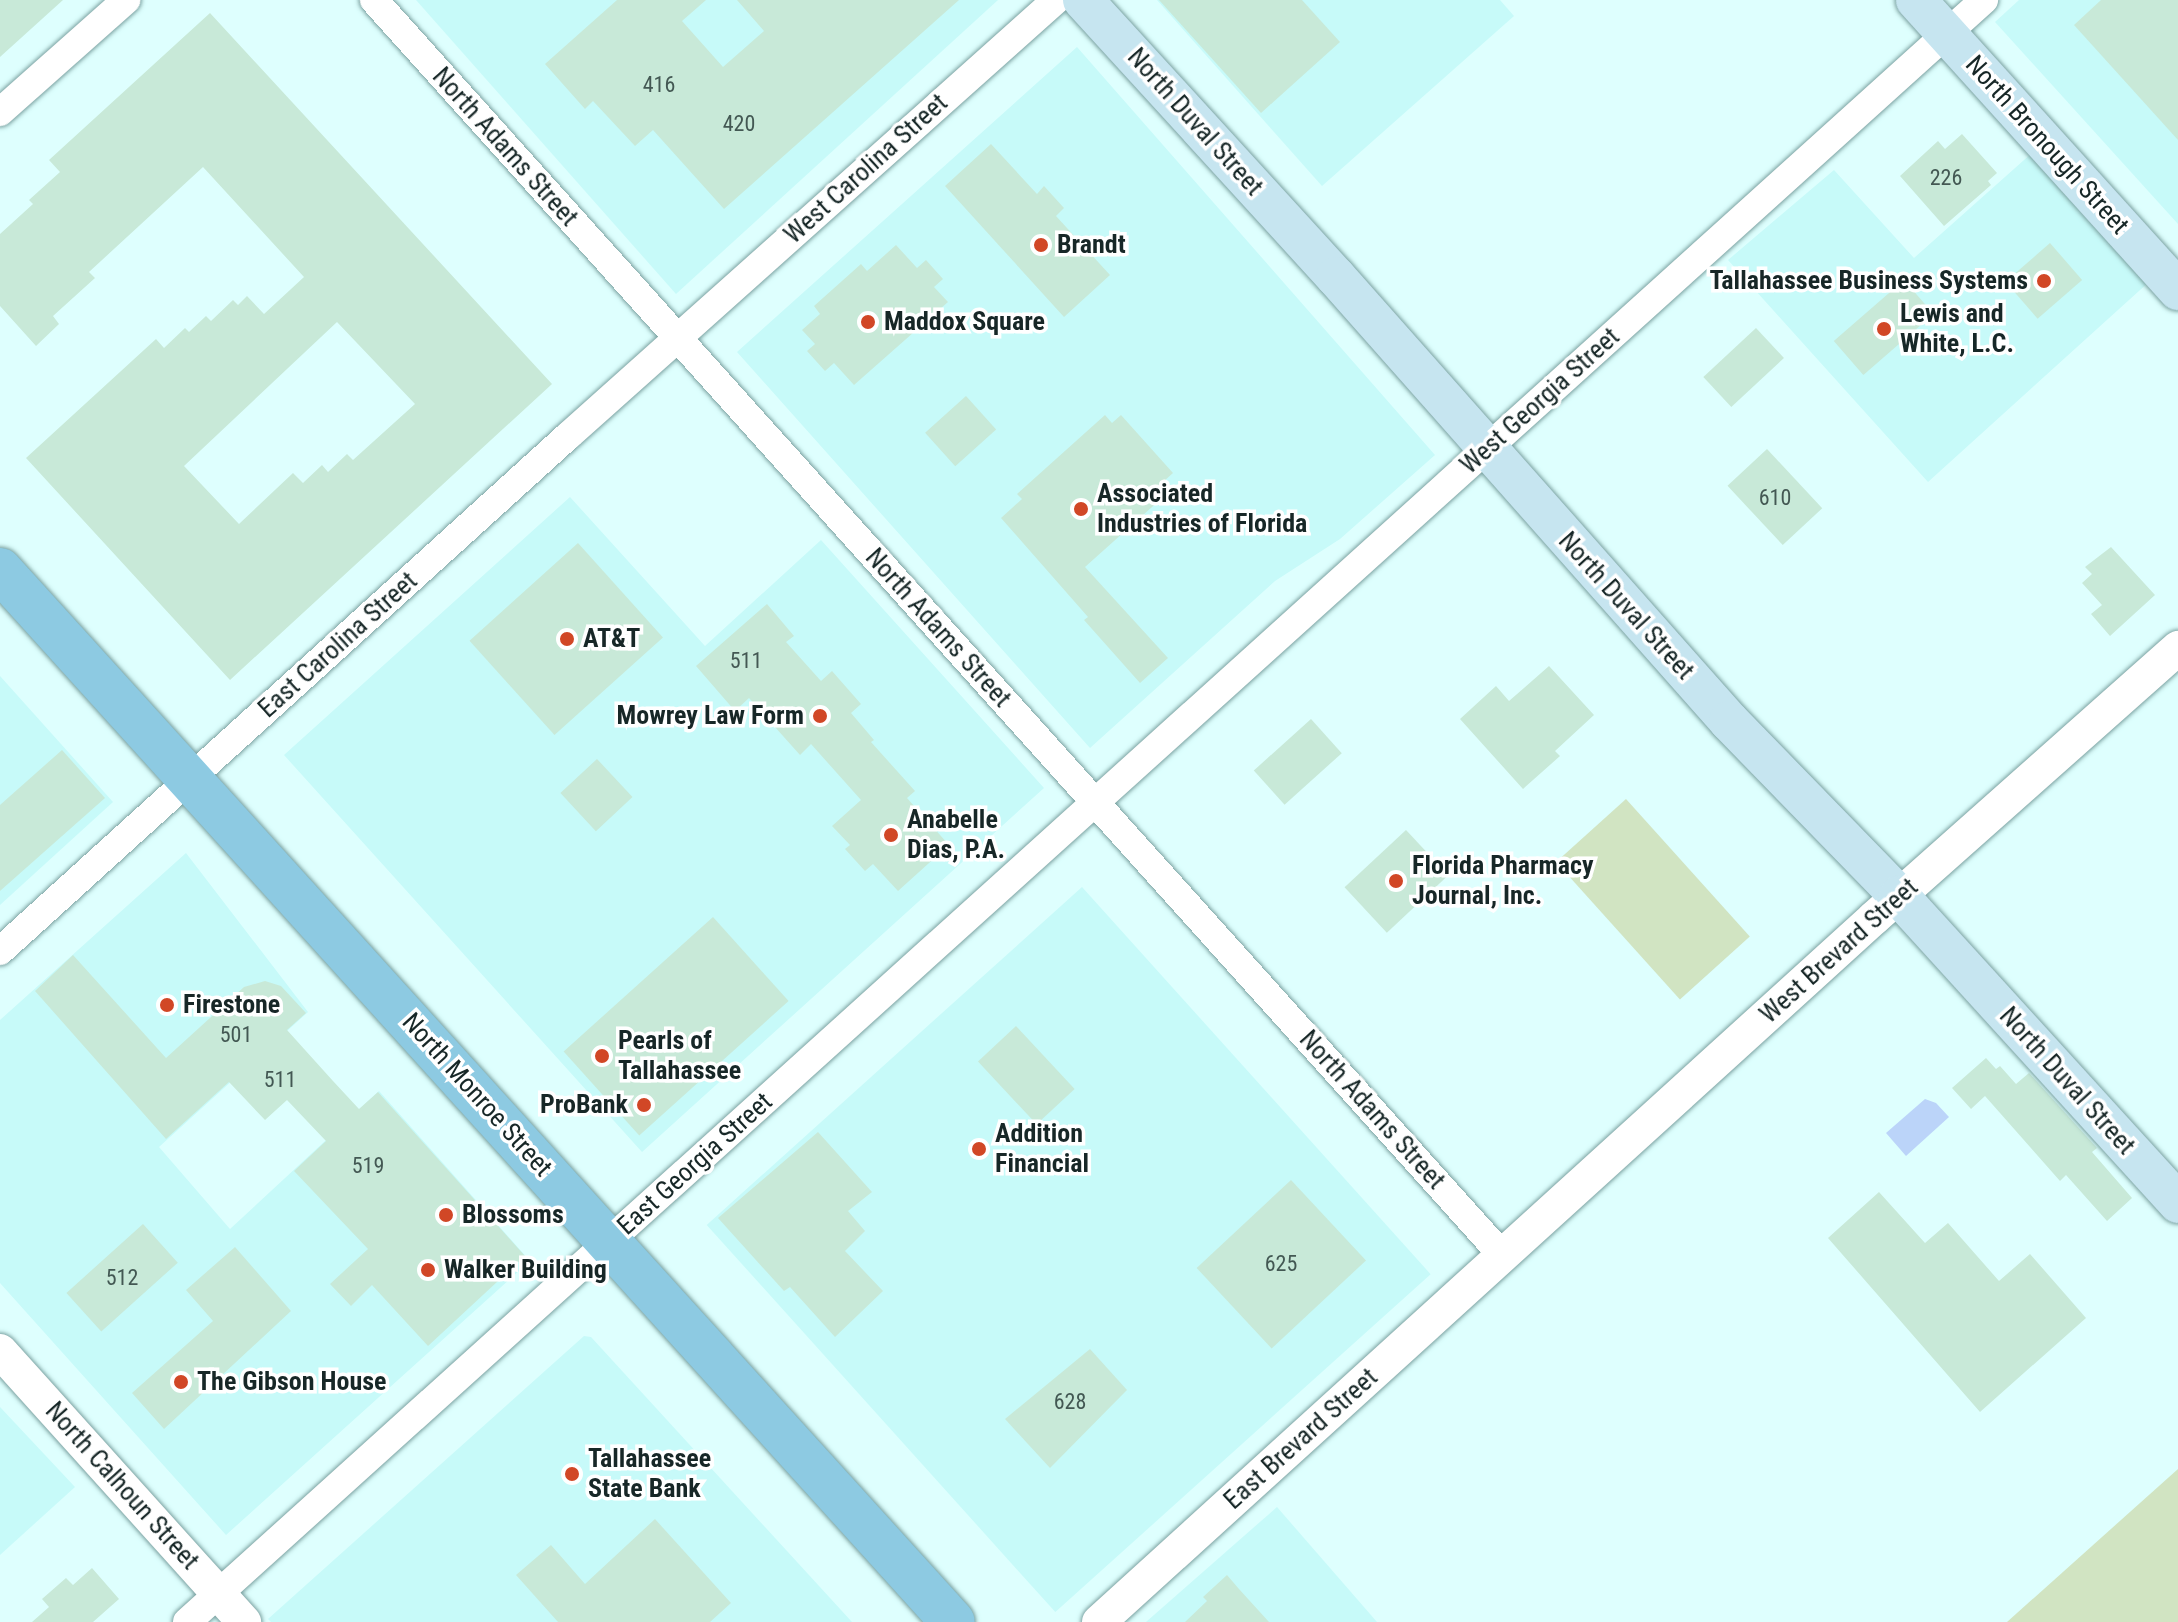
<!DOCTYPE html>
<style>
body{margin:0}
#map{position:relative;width:2178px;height:1622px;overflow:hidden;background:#defffe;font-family:"Roboto Condensed",sans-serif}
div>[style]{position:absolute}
.built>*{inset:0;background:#c7faf9;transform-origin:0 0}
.green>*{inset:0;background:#d1e4c2;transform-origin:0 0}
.water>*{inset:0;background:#bbd4f9}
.building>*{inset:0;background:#c8e9d8;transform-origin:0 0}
.roads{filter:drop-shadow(0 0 2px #7ba2a1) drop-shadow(0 0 2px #7ba2a1)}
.minor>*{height:28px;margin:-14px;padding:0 14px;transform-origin:14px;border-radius:14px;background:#fff}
.tertiary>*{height:34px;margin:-17px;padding:0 17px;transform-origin:17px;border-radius:17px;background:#fff}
.secondary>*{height:40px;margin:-20px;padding:0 20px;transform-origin:20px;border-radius:20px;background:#c6e5f0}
.primary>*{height:44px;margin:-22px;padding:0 22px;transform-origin:22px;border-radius:22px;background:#8dcae2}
.dots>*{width:22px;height:22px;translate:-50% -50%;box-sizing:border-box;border:4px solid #fff;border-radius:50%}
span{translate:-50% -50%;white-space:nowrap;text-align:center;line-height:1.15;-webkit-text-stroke:7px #fff;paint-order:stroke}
.number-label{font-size:22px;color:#435853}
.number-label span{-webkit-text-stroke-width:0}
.street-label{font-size:26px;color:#172727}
.poi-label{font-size:26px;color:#172727;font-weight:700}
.left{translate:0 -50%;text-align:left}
.right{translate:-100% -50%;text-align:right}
</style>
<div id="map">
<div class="built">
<i style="clip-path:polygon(416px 0,998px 0,676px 294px)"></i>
<i style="clip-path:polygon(1157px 0,1500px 0,1514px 16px,1322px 186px)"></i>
<i style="clip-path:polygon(2019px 0,2178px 0,2178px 224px,1995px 22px)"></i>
<i style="clip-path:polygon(1077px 47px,1435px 455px,1340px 539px,1275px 581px,1090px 748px,737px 352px)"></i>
<i style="clip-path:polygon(2033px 152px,2150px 281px,1928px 482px,1728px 260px,1834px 170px,1914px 258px)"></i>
<i style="clip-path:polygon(570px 497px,705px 646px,821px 540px,1044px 788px,642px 1152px,284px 755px)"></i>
<i style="clip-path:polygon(0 676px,113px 802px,0 905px)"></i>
<i style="clip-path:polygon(186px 853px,308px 1012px,159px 1147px,230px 1229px,379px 1091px,530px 1261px,226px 1535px,0 1283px,0 1020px)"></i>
<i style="left:1082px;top:887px;width:521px;height:505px;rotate:48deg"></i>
<i style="clip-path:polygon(584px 1336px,591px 1337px,852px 1622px,271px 1622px,268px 1619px)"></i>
<i style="clip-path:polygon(0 1407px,75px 1487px,0 1555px)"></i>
<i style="clip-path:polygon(1277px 1507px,1377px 1622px,1146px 1622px)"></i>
</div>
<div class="green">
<i style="left:1626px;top:799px;width:185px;height:94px;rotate:48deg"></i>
<i style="clip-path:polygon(2178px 1469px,2178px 1622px,2007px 1622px)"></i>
</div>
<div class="water">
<i style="clip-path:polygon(1925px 1099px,1936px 1103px,1949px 1117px,1906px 1156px,1886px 1133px)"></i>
</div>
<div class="building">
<i style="clip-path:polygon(0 0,63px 0,0 57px)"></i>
<i style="clip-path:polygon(617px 0,706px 0,682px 21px,723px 67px,764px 31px,737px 0,959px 0,724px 209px,653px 130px,635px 146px,593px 101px,585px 109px,545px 64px)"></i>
<i style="clip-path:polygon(1159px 0,1302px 0,1340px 42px,1261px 113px)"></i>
<i style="clip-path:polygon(2101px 0,2178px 0,2178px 140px,2074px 25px)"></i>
<i style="clip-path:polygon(evenodd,210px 13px,552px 384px,230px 680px,26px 458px,156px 339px,164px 348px,185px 328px,189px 332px,206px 316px,211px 321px,233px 300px,238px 305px,247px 296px,264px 314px,304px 277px,203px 167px,89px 272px,95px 278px,53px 316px,59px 324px,36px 346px,0 306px,0 234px,33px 204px,29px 200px,60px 172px,49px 160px,210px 13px,337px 322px,415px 404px,353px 460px,347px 454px,328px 472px,322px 465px,303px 483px,293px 473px,239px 524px,184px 466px,337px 322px)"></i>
<i style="clip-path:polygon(1962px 134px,1997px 173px,1988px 181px,1991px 185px,1944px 226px,1900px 176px,1938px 141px,1945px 149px)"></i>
<i style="clip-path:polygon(991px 144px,1037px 194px,1044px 186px,1064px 208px,1056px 216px,1110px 275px,1064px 317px,945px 186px)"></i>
<i style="left:2050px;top:243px;width:49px;height:59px;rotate:49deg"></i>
<i style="clip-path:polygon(896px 245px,917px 268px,926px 260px,943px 279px,934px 287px,948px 302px,854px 385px,834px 363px,825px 371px,807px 351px,815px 344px,802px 330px,820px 314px,814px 306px,861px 264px,867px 271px)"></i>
<i style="left:1904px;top:280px;width:45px;height:93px;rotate:49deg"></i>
<i style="left:1756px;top:328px;width:41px;height:72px;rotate:47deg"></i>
<i style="left:966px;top:396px;width:45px;height:55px;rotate:48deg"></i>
<i style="clip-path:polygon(1105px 415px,1112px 423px,1121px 415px,1173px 473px,1163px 482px,1171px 490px,1085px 567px,1168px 658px,1140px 683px,1084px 620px,1088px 617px,1001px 518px,1022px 499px,1017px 494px)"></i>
<i style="left:1767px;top:449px;width:81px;height:54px;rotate:47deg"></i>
<i style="left:578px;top:543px;width:127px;height:146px;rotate:48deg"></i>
<i style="clip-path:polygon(2111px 547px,2155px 595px,2110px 636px,2091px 614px,2102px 605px,2082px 583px,2092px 574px,2085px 567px)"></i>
<i style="clip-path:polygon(767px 604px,794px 636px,786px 642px,821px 681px,832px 671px,861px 704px,851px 713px,874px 740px,871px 742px,915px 791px,907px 798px,949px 845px,898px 891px,873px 864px,865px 871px,845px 849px,850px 845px,832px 826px,861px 800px,811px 744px,800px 755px,749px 698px,735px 711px,696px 666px)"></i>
<i style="clip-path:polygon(1549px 666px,1594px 715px,1555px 751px,1560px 756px,1523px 789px,1460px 719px,1496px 686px,1509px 701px)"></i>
<i style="left:1311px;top:719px;width:46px;height:77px;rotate:48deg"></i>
<i style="clip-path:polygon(62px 750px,105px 798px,0 891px,0 805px)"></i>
<i style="left:597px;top:759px;width:52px;height:50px;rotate:47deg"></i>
<i style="left:1406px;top:830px;width:62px;height:84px;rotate:47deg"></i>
<i style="left:713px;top:917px;width:113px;height:201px;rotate:48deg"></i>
<i style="clip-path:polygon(73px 955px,166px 1058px,244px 987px,265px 981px,281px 986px,306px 1013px,287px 1030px,333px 1081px,359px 1109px,378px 1092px,525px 1256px,428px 1346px,372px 1285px,351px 1306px,330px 1284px,368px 1249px,294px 1171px,326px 1141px,287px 1100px,265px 1120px,229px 1082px,166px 1139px,35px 991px)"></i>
<i style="left:1016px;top:1026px;width:86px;height:52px;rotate:47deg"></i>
<i style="clip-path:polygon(1986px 1058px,1996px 1069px,2000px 1066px,2016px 1084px,2029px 1073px,2097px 1148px,2092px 1152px,2132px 1198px,2107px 1221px,2066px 1175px,2060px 1181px,1985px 1096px,1971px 1109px,1952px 1088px)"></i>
<i style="clip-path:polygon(818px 1132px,872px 1192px,848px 1211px,865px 1231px,845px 1251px,883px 1291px,835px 1337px,790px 1287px,784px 1291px,718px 1218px)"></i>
<i style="left:1291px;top:1180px;width:110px;height:129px;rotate:47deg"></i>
<i style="clip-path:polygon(1879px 1192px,1925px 1243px,1948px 1223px,1999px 1281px,2030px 1254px,2086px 1318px,1980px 1412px,1828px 1238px)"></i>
<i style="left:143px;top:1224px;width:52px;height:103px;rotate:48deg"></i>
<i style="clip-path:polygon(235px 1247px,291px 1311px,164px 1429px,132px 1393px,213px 1321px,186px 1290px)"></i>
<i style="clip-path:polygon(1090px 1349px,1127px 1390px,1050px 1468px,1005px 1419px)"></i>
<i style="clip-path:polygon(655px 1519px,731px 1603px,710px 1622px,558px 1622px,516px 1575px,551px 1545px,585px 1584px)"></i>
<i style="clip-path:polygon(92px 1568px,119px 1599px,93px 1622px,32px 1622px,49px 1607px,42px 1599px,66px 1578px,73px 1585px)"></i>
<i style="clip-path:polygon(1227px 1575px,1239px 1589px,1269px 1622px,1185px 1622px,1207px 1601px,1203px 1597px)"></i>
</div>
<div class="roads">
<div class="minor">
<i style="left:374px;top:0;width:1689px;rotate:48.05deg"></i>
<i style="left:0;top:112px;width:169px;rotate:-41.6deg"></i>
<i style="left:0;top:951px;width:767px;rotate:-42.2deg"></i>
<i style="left:568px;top:436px;width:654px;rotate:-41.78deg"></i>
<i style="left:187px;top:1622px;width:2421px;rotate:-42.07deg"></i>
</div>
<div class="tertiary">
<i style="left:0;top:1351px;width:365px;rotate:48deg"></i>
<i style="left:1099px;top:1622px;width:1047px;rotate:-42.25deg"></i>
<i style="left:1874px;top:918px;width:407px;rotate:-41.6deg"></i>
</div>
<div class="secondary">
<i style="left:1083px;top:0;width:375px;rotate:47.6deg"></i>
<i style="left:1336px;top:277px;width:593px;rotate:48.49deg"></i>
<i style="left:1729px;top:721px;width:244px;rotate:45.8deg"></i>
<i style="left:1899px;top:896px;width:415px;rotate:47.7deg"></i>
<i style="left:1916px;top:0;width:391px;rotate:47.9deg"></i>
</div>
<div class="primary">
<i style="left:0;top:570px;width:1419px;rotate:47.83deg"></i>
</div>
</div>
<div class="dots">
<i style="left:1041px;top:245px;background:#d14726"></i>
<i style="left:2044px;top:281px;background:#d14726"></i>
<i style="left:868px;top:322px;background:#d14726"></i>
<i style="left:1884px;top:329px;background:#d14726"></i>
<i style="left:1081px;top:509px;background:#d14726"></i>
<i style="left:567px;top:639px;background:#d14726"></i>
<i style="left:820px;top:716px;background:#d14726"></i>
<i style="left:891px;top:835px;background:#d14726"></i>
<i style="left:1396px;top:881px;background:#d14726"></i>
<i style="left:167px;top:1005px;background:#d14726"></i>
<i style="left:602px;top:1056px;background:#d14726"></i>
<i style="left:644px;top:1105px;background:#d14726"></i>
<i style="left:979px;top:1149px;background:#d14726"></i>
<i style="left:446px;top:1215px;background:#d14726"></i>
<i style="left:428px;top:1270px;background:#d14726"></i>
<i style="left:181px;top:1382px;background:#d14726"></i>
<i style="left:572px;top:1474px;background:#d14726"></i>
</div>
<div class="number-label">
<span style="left:659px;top:85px">416</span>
<span style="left:739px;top:124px">420</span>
<span style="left:1946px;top:178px">226</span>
<span style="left:1775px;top:498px">610</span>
<span style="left:746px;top:661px">511</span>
<span style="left:236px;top:1035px">501</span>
<span style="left:280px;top:1080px">511</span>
<span style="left:368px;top:1166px">519</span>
<span style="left:1281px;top:1264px">625</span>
<span style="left:122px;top:1278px">512</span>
<span style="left:1070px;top:1402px">628</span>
</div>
<div class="street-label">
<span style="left:1195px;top:122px;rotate:48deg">North Duval Street</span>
<span style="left:2047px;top:145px;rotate:48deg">North Bronough Street</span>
<span style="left:505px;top:147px;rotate:48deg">North Adams Street</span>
<span style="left:866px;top:169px;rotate:-42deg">West Carolina Street</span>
<span style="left:1540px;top:401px;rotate:-42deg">West Georgia Street</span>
<span style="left:1626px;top:606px;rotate:48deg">North Duval Street</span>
<span style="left:938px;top:628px;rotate:48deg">North Adams Street</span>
<span style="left:338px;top:645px;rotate:-42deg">East Carolina Street</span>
<span style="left:1839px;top:951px;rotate:-42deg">West Brevard Street</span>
<span style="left:2067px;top:1081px;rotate:48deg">North Duval Street</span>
<span style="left:477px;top:1095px;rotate:48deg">North Monroe Street</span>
<span style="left:1372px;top:1110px;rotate:48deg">North Adams Street</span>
<span style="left:695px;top:1164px;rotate:-42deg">East Georgia Street</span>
<span style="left:1301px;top:1439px;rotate:-42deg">East Brevard Street</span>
<span style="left:122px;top:1486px;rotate:48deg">North Calhoun Street</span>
</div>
<div class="poi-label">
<span class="left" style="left:1057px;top:245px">Brandt</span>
<span class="right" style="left:2028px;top:281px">Tallahassee Business Systems</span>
<span class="left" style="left:1900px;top:329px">Lewis and<br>White, L.C.</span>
<span class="left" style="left:884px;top:322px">Maddox Square</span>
<span class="left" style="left:1097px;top:509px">Associated<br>Industries of Florida</span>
<span class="left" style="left:583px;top:639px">AT&amp;T</span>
<span class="right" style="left:804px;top:716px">Mowrey Law Form</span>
<span class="left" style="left:907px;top:835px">Anabelle<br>Dias, P.A.</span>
<span class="left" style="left:1412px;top:881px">Florida Pharmacy<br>Journal, Inc.</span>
<span class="left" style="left:183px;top:1005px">Firestone</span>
<span class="left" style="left:618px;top:1056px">Pearls of<br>Tallahassee</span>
<span class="right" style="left:628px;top:1105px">ProBank</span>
<span class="left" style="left:995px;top:1149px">Addition<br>Financial</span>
<span class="left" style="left:462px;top:1215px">Blossoms</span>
<span class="left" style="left:444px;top:1270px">Walker Building</span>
<span class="left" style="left:197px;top:1382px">The Gibson House</span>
<span class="left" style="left:588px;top:1474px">Tallahassee<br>State Bank</span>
</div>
</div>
